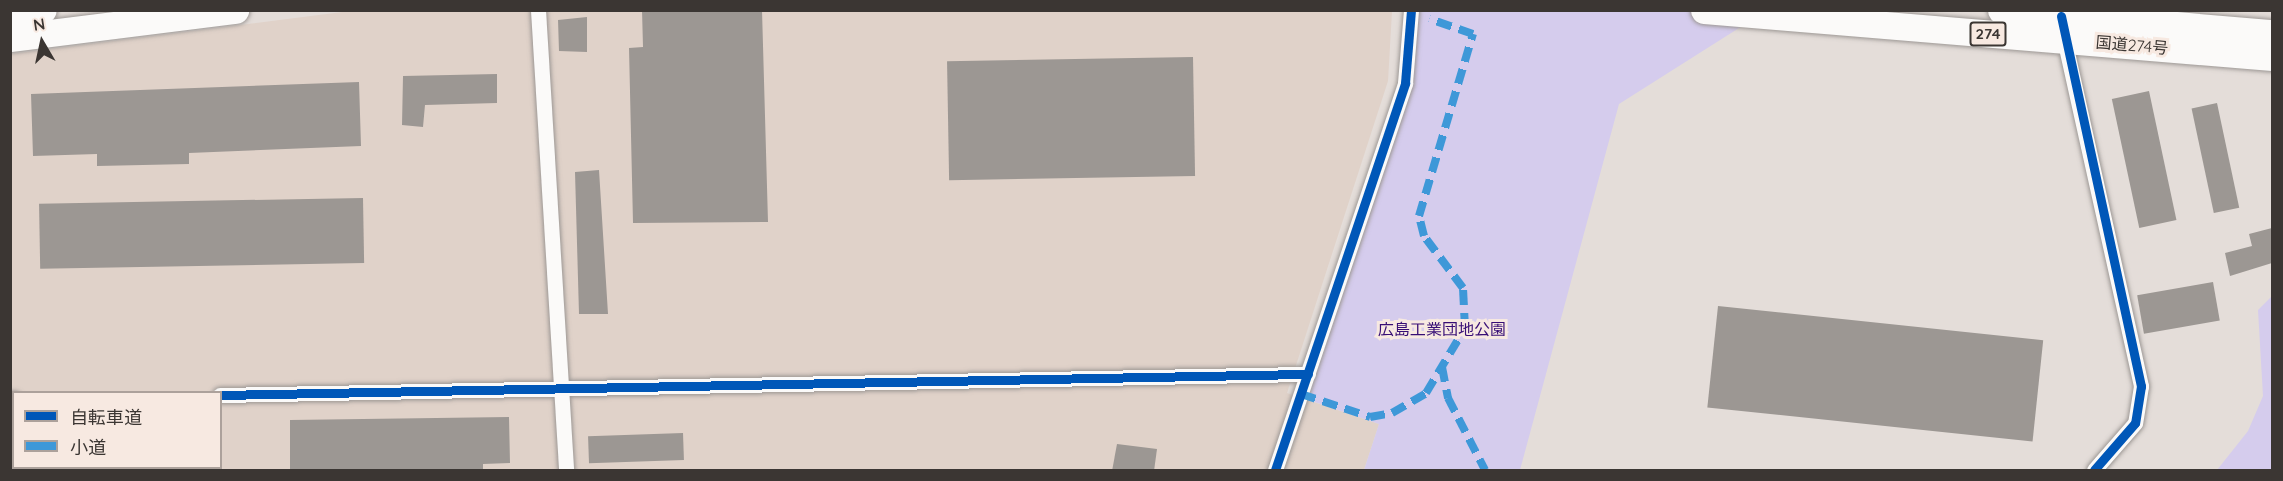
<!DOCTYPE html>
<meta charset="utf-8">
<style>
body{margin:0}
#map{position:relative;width:2283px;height:481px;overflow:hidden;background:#e4ddd9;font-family:Quicksand,"Noto Sans JP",sans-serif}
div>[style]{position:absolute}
.built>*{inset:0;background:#e0d2c9}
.green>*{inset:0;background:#d5cced}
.building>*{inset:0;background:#9c9793;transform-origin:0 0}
.roads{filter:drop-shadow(0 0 2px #9d9895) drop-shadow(0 0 2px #9d9895)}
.street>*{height:15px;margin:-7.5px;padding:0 7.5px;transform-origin:7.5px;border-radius:7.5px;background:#fbfaf9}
.highway>*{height:27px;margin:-13.5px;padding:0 13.5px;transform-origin:13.5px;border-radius:13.5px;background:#fbfaf9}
.quiet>*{height:8px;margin-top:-4px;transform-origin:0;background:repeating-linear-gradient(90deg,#3e98d8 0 15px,transparent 0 23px)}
.cycleway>*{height:9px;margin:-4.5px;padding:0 4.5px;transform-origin:4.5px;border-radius:4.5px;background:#0057b8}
span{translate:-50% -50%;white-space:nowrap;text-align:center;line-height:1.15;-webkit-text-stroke:6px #f7e9e1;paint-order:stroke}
.shield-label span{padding:2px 4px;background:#f7e9e1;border:2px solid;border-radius:4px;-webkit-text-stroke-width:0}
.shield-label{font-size:15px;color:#3b3633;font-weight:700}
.street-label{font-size:16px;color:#3b3633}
.park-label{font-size:16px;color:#370e76}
.frame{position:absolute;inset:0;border:12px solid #3b3633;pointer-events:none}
.legend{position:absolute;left:12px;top:391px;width:210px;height:78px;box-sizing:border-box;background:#f7e9e1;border:2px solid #aca19b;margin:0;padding:8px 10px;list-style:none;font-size:18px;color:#3b3633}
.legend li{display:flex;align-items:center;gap:12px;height:30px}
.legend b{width:30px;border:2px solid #aca19b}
.north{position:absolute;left:12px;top:12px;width:60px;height:60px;-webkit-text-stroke:4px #f7e9e1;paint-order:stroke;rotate:351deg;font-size:16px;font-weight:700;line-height:24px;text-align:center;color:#3b3633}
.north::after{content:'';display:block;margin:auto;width:21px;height:27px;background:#3b3633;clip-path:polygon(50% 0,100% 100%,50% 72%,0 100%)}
</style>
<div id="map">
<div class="built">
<i style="clip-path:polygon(evenodd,358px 10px,1392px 11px,1388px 81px,1287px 393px,1379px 424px,1364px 470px,11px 470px,10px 54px,358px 10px,14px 392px,220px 392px,220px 468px,14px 468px,14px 392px)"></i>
</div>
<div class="green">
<i style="clip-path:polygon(1704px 10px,1758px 16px,1619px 104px,1520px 470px,1364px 470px,1379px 424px,1300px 397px,1405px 83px,1411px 11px)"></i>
<i style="clip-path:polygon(2272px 296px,2272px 470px,2217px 470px,2248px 431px,2263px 396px,2258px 310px)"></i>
</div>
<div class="building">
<i style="clip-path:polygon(642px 10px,762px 10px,768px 222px,633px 223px,629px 48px,643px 47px)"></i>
<i style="clip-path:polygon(587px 17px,587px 52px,559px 51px,558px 20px)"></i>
<i style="left:1193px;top:57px;width:119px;height:246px;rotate:89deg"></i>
<i style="clip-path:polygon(497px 74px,497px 103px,425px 105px,423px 127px,402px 125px,403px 76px)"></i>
<i style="clip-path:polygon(359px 82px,361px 146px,189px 153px,189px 164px,97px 166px,97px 154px,33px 156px,31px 94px)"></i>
<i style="left:2149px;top:91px;width:132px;height:38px;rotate:78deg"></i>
<i style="left:2217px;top:103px;width:107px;height:26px;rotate:78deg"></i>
<i style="clip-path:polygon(599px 170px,608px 314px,579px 314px,575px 172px)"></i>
<i style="left:363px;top:198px;width:65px;height:324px;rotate:89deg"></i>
<i style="clip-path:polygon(2272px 228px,2272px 263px,2230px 276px,2225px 253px,2252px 246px,2249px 234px)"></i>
<i style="left:2213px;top:282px;width:39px;height:77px;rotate:80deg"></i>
<i style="left:1718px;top:306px;width:327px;height:102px;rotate:6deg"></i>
<i style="clip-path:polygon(509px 417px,510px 463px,483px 464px,483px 471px,290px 471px,290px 420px)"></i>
<i style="left:683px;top:433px;width:27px;height:95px;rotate:88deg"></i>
<i style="clip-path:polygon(1117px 444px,1157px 449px,1154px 471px,1112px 471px)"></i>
</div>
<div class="roads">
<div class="street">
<i style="left:538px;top:10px;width:461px;rotate:86.5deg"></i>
<i style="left:2063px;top:34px;width:361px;rotate:77.5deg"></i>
<i style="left:2141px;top:386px;width:37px;rotate:99deg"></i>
<i style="left:2135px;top:423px;width:62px;rotate:131.1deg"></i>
<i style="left:220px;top:395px;width:1088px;rotate:-1.11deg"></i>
<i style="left:10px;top:399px;width:4px"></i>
<i style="left:1275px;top:470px;width:408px;rotate:-71.4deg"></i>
<i style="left:1405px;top:83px;width:73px;rotate:-85.3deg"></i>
</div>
<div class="highway">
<i style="left:1704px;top:10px;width:570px;rotate:4.73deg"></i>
<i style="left:2001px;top:10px;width:272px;rotate:4.9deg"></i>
<i style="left:10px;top:15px;width:33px;rotate:-9deg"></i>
<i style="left:10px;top:38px;width:227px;rotate:-7.1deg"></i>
</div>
</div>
<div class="quiet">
<i style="left:1442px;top:367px;width:32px;rotate:79deg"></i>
<i style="left:1448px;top:398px;width:81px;rotate:62.8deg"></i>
<i style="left:1301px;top:394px;width:73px;rotate:18.4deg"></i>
<i style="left:1370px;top:417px;width:22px;rotate:-10deg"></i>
<i style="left:1392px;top:413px;width:39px;rotate:-30deg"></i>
<i style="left:1426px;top:393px;width:76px;rotate:-59deg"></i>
<i style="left:1465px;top:328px;width:40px;rotate:-92.9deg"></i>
<i style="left:1463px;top:288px;width:65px;rotate:-126.9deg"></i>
<i style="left:1424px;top:236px;width:21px;rotate:-104deg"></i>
<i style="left:1419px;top:216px;width:190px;rotate:-73.5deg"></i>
<i style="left:1473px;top:34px;width:46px;rotate:-160.8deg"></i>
</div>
<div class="cycleway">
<i style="left:2061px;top:16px;width:379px;rotate:77.8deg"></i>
<i style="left:2141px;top:386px;width:37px;rotate:99deg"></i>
<i style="left:2135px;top:423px;width:62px;rotate:131.1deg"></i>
<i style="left:220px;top:395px;width:1088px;rotate:-1.11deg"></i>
<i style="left:1275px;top:470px;width:408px;rotate:-71.4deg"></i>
<i style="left:1405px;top:83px;width:73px;rotate:-85.3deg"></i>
</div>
<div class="shield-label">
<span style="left:1988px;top:34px">274</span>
</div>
<div class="street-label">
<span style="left:2132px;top:45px;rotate:5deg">国道274号</span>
</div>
<div class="park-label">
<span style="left:1442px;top:329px">広島工業団地公園</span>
</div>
<div class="frame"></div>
<ul class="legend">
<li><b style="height:8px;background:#0057b8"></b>自転車道</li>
<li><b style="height:8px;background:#3e98d8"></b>小道</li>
</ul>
<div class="north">N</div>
</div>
